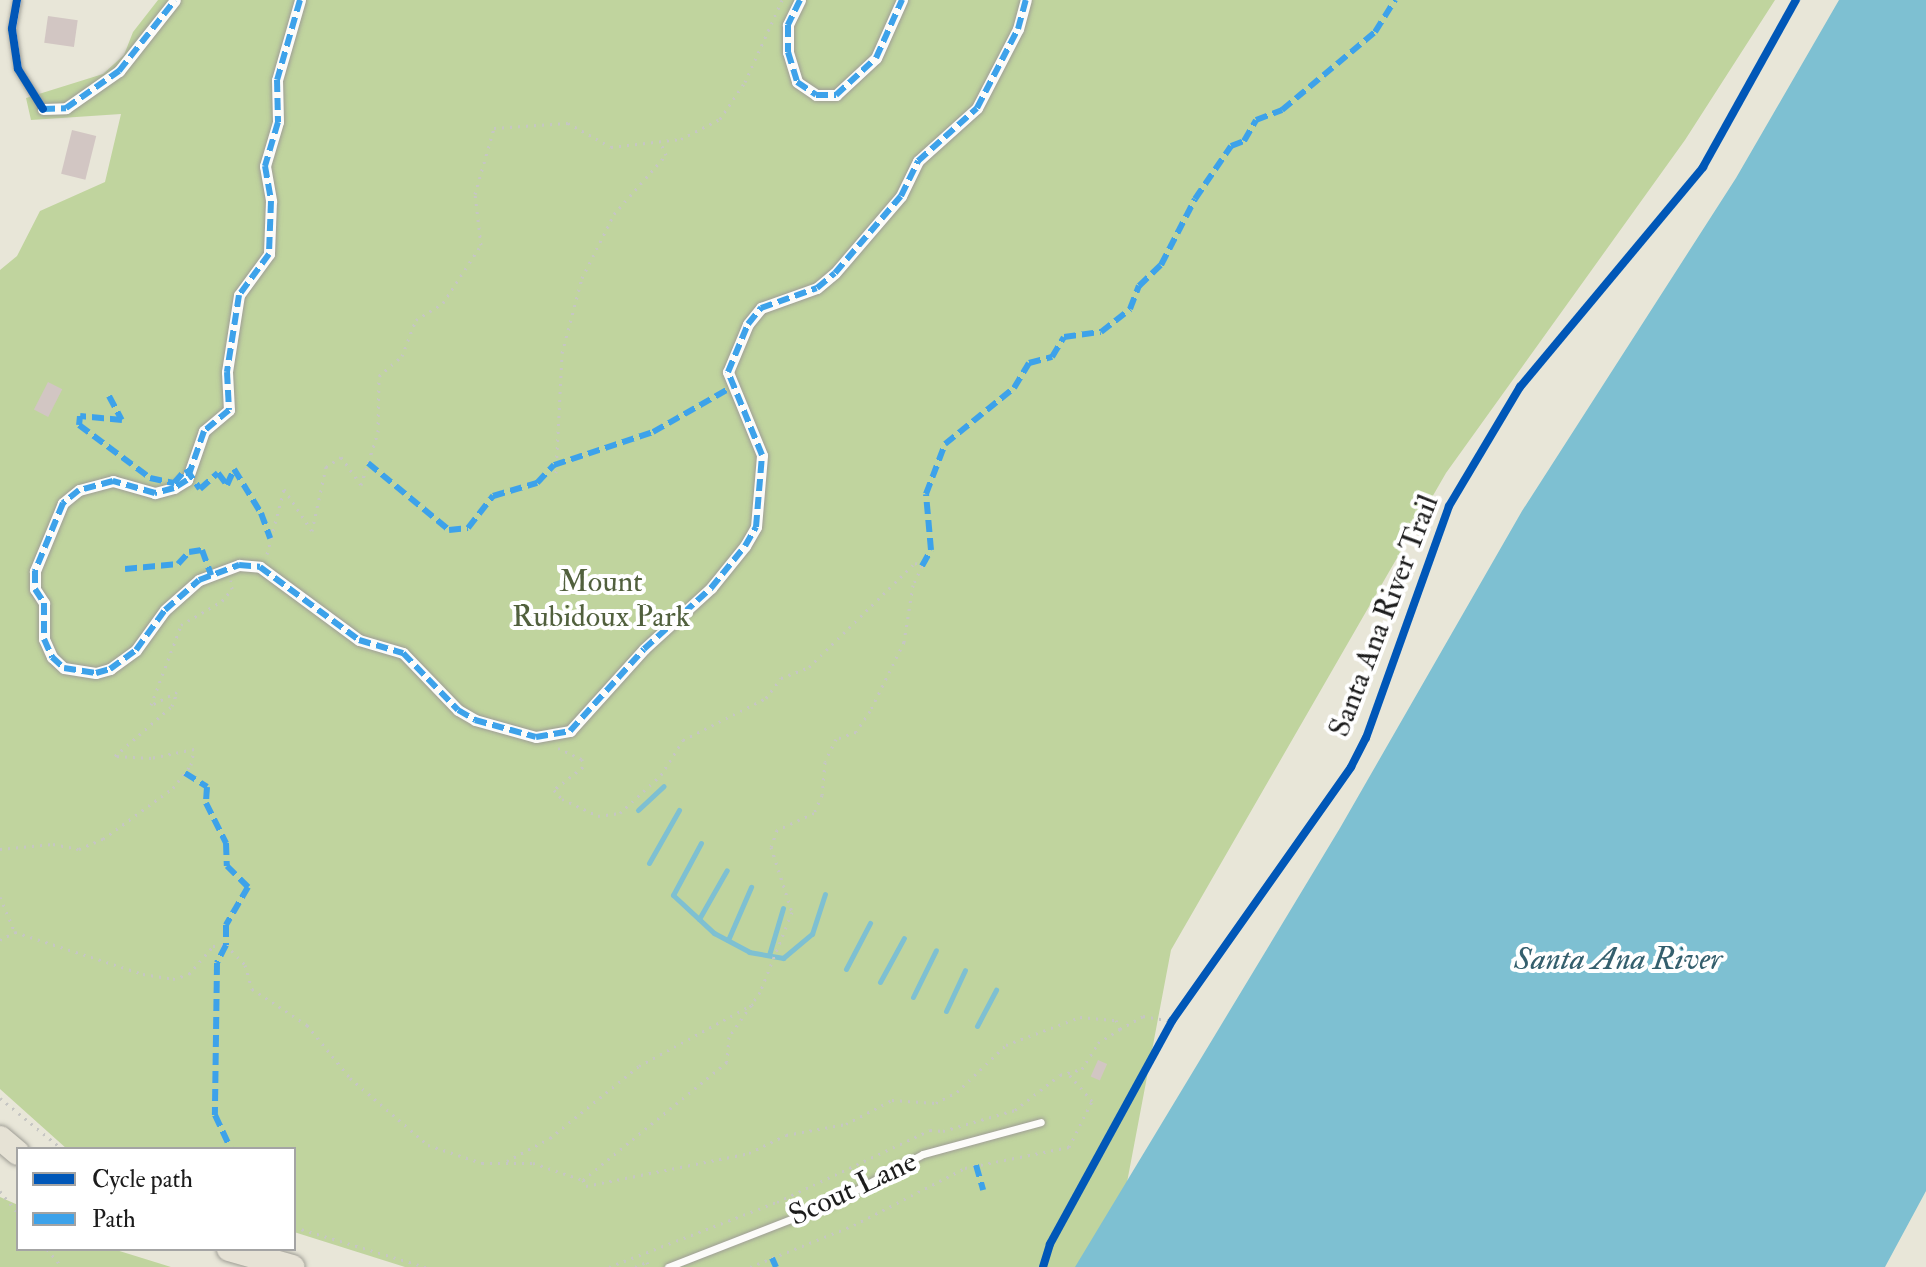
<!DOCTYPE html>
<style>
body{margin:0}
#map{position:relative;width:1926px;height:1267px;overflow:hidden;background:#e8e6d8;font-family:"IM FELL Double Pica",serif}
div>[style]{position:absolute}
.green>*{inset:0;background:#c0d49e}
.water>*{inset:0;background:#7ec0d2}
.stream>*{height:5px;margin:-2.5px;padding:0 2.5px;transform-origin:2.5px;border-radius:2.5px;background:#7ec0d2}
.building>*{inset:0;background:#d2c6c3;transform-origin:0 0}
.path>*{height:3px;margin-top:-1.5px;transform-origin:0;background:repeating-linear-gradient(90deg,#c6c6c3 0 2px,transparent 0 8px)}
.roads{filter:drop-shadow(0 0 2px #9e9d95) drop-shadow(0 0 2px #9e9d95)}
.service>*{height:7px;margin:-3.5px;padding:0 3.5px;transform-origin:3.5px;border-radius:3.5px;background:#fcfbf9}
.pedestrian>*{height:11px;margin:-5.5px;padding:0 5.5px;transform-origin:5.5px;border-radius:5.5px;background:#fcfbf9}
.primary>*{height:24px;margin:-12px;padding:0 12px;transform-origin:12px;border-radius:12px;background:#e6e2d5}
.quiet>*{height:6px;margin-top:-3px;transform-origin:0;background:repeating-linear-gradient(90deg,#3da2ea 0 12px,transparent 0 18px)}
.cycleway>*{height:8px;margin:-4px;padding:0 4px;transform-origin:4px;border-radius:4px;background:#0057b8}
span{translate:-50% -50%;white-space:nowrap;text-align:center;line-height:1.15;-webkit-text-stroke:8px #fff;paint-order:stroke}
.park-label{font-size:30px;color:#51603d}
.street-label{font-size:30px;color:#1c1c1c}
.water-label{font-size:32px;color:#345f6d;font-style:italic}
.legend{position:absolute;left:16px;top:1147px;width:280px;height:104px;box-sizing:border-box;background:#fff;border:2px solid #a4a4a4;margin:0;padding:10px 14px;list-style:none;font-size:24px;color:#1c1c1c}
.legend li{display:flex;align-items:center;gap:16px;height:40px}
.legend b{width:40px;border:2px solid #a4a4a4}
</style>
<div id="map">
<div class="green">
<i style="clip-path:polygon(158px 0,1775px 0,1685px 140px,1446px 473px,1171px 950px,1111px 1267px,405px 1267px,294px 1232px,294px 1149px,67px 1149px,0 1089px,0 270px,17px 256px,40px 211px,105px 182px,121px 114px,31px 120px,26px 98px,103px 74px,124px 55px,133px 32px)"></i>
<i style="clip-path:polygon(0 1197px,18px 1205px,18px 1249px,113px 1249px,171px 1267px,0 1267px)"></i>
</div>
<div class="water">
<i style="clip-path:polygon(1839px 0,1926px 0,1926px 1191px,1885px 1267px,1075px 1267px,1340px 828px,1522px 511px,1736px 178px)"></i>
</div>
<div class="stream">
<i style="left:638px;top:810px;width:35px;rotate:-43deg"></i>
<i style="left:701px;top:843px;width:59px;rotate:118.3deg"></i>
<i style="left:673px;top:895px;width:56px;rotate:42.8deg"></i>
<i style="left:714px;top:933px;width:40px;rotate:28deg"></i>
<i style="left:749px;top:952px;width:35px;rotate:10deg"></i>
<i style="left:783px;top:958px;width:38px;rotate:-40deg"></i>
<i style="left:812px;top:934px;width:42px;rotate:-72deg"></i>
<i style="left:649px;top:863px;width:61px;rotate:-60.5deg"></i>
<i style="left:699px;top:919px;width:56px;rotate:-60.3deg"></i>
<i style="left:728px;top:940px;width:58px;rotate:-66.5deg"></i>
<i style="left:769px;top:955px;width:49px;rotate:-73.4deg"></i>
<i style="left:846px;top:969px;width:52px;rotate:-62.4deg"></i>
<i style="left:880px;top:982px;width:50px;rotate:-61.4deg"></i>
<i style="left:913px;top:997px;width:52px;rotate:-63.9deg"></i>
<i style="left:946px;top:1011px;width:45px;rotate:-65.1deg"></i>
<i style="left:977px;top:1026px;width:41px;rotate:-62.2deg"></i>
</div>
<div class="building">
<i style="left:48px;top:16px;width:30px;height:27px;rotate:8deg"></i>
<i style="left:72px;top:130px;width:25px;height:45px;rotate:14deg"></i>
<i style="left:48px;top:382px;width:16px;height:31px;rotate:27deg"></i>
<i style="left:1098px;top:1060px;width:10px;height:18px;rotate:24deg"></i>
</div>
<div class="path">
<i style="left:556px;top:473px;width:120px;rotate:-87.1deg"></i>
<i style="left:562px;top:353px;width:78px;rotate:-75.1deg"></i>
<i style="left:582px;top:278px;width:72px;rotate:-63.4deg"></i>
<i style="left:614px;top:214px;width:79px;rotate:-48.6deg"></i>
<i style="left:666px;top:155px;width:15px;rotate:-113deg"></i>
<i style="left:267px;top:554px;width:67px;rotate:-75.3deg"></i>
<i style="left:284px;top:489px;width:50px;rotate:56.3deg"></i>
<i style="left:312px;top:531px;width:66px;rotate:-77.7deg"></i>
<i style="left:326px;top:467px;width:18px;rotate:-34deg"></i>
<i style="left:341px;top:457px;width:34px;rotate:54deg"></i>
<i style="left:361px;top:485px;width:56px;rotate:-72.2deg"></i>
<i style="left:378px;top:432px;width:56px;rotate:-89deg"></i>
<i style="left:379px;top:376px;width:30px;rotate:-41deg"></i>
<i style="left:402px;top:356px;width:39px;rotate:-69deg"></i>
<i style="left:416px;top:320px;width:32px;rotate:-32deg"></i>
<i style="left:443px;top:303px;width:69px;rotate:-56.8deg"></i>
<i style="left:481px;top:245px;width:51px;rotate:-96.7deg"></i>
<i style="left:475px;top:194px;width:69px;rotate:-73.9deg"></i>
<i style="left:494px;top:128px;width:74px;rotate:-3.9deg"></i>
<i style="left:568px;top:123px;width:49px;rotate:29.2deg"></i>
<i style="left:611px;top:147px;width:70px;rotate:-6.5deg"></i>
<i style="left:681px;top:139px;width:44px;rotate:-27.1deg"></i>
<i style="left:720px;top:119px;width:45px;rotate:-56deg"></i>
<i style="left:745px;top:82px;width:90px;rotate:-65.7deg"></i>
<i style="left:558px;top:748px;width:26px;rotate:25deg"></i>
<i style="left:582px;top:759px;width:8px;rotate:83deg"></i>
<i style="left:583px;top:767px;width:37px;rotate:142deg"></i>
<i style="left:554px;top:790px;width:12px;rotate:48deg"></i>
<i style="left:562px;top:799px;width:40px;rotate:25deg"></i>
<i style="left:598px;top:816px;width:22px;rotate:-8deg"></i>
<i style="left:620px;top:813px;width:56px;rotate:-42.8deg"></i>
<i style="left:661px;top:775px;width:41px;rotate:-57.8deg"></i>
<i style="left:683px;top:740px;width:93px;rotate:-26.8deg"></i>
<i style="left:766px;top:698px;width:25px;rotate:-53deg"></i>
<i style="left:781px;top:678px;width:30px;rotate:-21deg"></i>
<i style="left:809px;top:667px;width:148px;rotate:-44.5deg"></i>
<i style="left:915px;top:563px;width:8px;rotate:23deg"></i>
<i style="left:922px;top:566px;width:21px;rotate:115deg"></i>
<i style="left:913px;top:585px;width:58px;rotate:99deg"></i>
<i style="left:904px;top:642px;width:77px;rotate:116.2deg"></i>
<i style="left:870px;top:711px;width:25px;rotate:124deg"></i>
<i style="left:856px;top:732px;width:21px;rotate:161deg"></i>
<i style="left:836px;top:739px;width:25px;rotate:116deg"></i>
<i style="left:825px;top:762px;width:33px;rotate:95deg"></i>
<i style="left:822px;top:795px;width:20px;rotate:114deg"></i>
<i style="left:814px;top:813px;width:41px;rotate:155.3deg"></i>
<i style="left:777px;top:830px;width:18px;rotate:109deg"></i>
<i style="left:771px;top:847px;width:68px;rotate:72.1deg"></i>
<i style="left:792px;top:912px;width:86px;rotate:111.8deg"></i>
<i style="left:760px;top:992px;width:55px;rotate:124.6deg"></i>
<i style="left:729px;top:1037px;width:25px;rotate:95deg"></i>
<i style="left:727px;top:1062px;width:186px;rotate:140.7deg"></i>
<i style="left:0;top:849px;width:53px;rotate:-5.4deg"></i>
<i style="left:53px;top:844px;width:26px;rotate:11deg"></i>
<i style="left:79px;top:849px;width:26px;rotate:-23deg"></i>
<i style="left:103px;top:839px;width:87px;rotate:-36.1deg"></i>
<i style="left:173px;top:788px;width:29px;rotate:-52deg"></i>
<i style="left:191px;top:765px;width:16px;rotate:-79deg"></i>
<i style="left:194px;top:749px;width:44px;rotate:168.2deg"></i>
<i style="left:151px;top:758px;width:36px;rotate:-177deg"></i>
<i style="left:115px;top:756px;width:76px;rotate:-41.3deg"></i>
<i style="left:172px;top:706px;width:15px;rotate:-70deg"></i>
<i style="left:177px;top:692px;width:29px;rotate:153deg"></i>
<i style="left:151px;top:705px;width:85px;rotate:-69.4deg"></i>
<i style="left:181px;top:625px;width:48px;rotate:-30.3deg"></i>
<i style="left:222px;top:601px;width:16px;rotate:-50deg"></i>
<i style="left:232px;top:589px;width:9px;rotate:-96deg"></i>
<i style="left:0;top:897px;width:38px;rotate:67deg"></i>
<i style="left:15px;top:932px;width:135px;rotate:18.2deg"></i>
<i style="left:143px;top:974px;width:30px;rotate:9deg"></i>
<i style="left:173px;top:979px;width:17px;rotate:-17deg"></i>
<i style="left:189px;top:974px;width:37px;rotate:-49deg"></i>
<i style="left:213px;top:946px;width:13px;rotate:-4deg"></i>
<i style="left:226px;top:945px;width:28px;rotate:46deg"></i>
<i style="left:245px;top:965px;width:25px;rotate:74deg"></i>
<i style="left:252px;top:989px;width:66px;rotate:33.2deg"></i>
<i style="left:307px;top:1025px;width:68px;rotate:50.9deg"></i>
<i style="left:350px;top:1078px;width:103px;rotate:40.7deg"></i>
<i style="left:428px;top:1145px;width:57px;rotate:18.4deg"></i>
<i style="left:482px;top:1163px;width:51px"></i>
<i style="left:533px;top:1163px;width:53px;rotate:18.8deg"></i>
<i style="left:583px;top:1180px;width:7px;rotate:63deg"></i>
<i style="left:586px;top:1186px;width:166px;rotate:-11.4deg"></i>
<i style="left:749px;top:1153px;width:41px;rotate:-25.9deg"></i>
<i style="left:786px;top:1135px;width:61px;rotate:-10.4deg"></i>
<i style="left:846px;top:1124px;width:52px;rotate:-27.6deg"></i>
<i style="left:892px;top:1100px;width:44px;rotate:3.9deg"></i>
<i style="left:936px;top:1103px;width:24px;rotate:-28deg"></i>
<i style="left:957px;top:1092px;width:68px;rotate:-43.8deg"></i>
<i style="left:1006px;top:1045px;width:79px;rotate:-20.7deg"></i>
<i style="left:1080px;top:1017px;width:36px;rotate:5deg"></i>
<i style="left:1116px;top:1020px;width:10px;rotate:66deg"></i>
<i style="left:0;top:940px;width:17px;rotate:-28deg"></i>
<i style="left:0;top:1098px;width:80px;rotate:39.4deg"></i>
<i style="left:507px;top:1161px;width:49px;rotate:-28.1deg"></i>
<i style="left:550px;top:1138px;width:114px;rotate:-39deg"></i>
<i style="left:639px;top:1066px;width:130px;rotate:-28.5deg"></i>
<i style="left:0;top:1191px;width:28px;rotate:51deg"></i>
<i style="left:294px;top:1227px;width:138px;rotate:16.9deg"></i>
<i style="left:47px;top:1249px;width:23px;rotate:50deg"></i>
<i style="left:609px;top:1267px;width:180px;rotate:-21.2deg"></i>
<i style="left:777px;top:1202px;width:169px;rotate:-25.2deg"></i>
<i style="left:930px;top:1130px;width:13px;rotate:4deg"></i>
<i style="left:943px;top:1131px;width:75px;rotate:-16.3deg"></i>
<i style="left:1015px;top:1110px;width:57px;rotate:-37.9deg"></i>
<i style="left:1060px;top:1075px;width:23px;rotate:-15deg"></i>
<i style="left:1082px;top:1069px;width:31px;rotate:-58deg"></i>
<i style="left:1098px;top:1043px;width:26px;rotate:-32deg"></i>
<i style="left:1120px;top:1029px;width:26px;rotate:-29deg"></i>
<i style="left:1143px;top:1016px;width:29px;rotate:10deg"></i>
<i style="left:635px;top:1267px;width:13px;rotate:-23deg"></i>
<i style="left:647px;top:1262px;width:5px;rotate:68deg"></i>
<i style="left:750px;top:1267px;width:112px;rotate:-22deg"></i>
<i style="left:854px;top:1225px;width:125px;rotate:-27.2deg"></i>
<i style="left:965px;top:1168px;width:106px;rotate:-11.4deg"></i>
<i style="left:1069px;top:1147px;width:51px;rotate:-63.4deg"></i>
<i style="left:1092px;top:1101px;width:35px;rotate:-131deg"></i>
</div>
<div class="roads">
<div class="service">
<i style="left:17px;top:0;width:29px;rotate:100deg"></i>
<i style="left:12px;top:29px;width:40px;rotate:81.5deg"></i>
<i style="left:18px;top:69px;width:47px;rotate:58deg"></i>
<i style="left:668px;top:1267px;width:176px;rotate:-21.3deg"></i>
<i style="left:832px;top:1203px;width:103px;rotate:-28.3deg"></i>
<i style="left:923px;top:1154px;width:122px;rotate:-15.2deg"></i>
</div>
<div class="pedestrian">
<i style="left:300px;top:0;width:83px;rotate:106deg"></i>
<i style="left:277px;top:80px;width:42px;rotate:88.6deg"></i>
<i style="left:278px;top:122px;width:46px;rotate:106.5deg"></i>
<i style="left:265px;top:166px;width:36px;rotate:80deg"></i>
<i style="left:271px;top:201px;width:53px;rotate:92.2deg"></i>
<i style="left:269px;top:254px;width:51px;rotate:126.2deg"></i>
<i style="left:239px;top:295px;width:78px;rotate:98.9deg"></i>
<i style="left:227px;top:372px;width:38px;rotate:87deg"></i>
<i style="left:229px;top:410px;width:33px;rotate:140deg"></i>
<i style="left:204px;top:431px;width:52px;rotate:109.1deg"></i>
<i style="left:187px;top:480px;width:15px;rotate:148deg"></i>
<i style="left:174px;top:488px;width:20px;rotate:165deg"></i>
<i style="left:155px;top:493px;width:44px;rotate:-164.1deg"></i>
<i style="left:113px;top:481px;width:35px;rotate:165deg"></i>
<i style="left:79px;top:490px;width:21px;rotate:141deg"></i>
<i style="left:63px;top:503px;width:74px;rotate:112.4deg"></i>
<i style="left:35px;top:571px;width:18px;rotate:90deg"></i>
<i style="left:35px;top:589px;width:17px;rotate:57deg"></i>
<i style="left:44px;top:603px;width:36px;rotate:90deg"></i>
<i style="left:44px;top:639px;width:20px;rotate:66deg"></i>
<i style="left:52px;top:657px;width:16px;rotate:43deg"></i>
<i style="left:64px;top:668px;width:32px;rotate:9deg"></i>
<i style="left:96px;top:673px;width:15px;rotate:-16deg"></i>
<i style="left:110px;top:669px;width:32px;rotate:-36deg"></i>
<i style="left:136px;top:650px;width:49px;rotate:-54.1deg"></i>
<i style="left:165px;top:610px;width:45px;rotate:-41.4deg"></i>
<i style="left:199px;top:580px;width:43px;rotate:-20.6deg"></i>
<i style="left:239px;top:565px;width:21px;rotate:5deg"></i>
<i style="left:260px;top:567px;width:123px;rotate:36.4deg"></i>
<i style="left:359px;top:640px;width:46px;rotate:16.5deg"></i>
<i style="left:403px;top:653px;width:79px;rotate:46deg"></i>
<i style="left:458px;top:710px;width:20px;rotate:30deg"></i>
<i style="left:475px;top:720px;width:63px;rotate:15.6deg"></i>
<i style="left:536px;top:737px;width:35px;rotate:-10deg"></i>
<i style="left:570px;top:731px;width:110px;rotate:-47.9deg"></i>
<i style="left:644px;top:649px;width:91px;rotate:-42.3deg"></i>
<i style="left:711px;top:588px;width:54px;rotate:-51deg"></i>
<i style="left:745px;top:546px;width:22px;rotate:-60deg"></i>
<i style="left:756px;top:527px;width:72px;rotate:-85.2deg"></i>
<i style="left:762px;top:455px;width:90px;rotate:-112.3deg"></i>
<i style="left:728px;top:372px;width:52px;rotate:-67.4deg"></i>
<i style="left:748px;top:324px;width:21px;rotate:-51deg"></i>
<i style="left:761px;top:308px;width:59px;rotate:-19.7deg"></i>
<i style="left:817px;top:288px;width:23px;rotate:-40deg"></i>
<i style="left:835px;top:273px;width:101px;rotate:-49.4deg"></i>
<i style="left:901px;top:196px;width:39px;rotate:-64deg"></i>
<i style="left:918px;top:161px;width:79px;rotate:-41.9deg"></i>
<i style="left:977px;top:108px;width:89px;rotate:-62.6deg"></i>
<i style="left:1018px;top:29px;width:30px;rotate:-75deg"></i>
<i style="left:800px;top:0;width:28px;rotate:116deg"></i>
<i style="left:788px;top:25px;width:27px;rotate:90deg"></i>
<i style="left:788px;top:52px;width:31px;rotate:73deg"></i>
<i style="left:797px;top:82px;width:23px;rotate:34deg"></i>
<i style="left:816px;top:95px;width:20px"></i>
<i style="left:836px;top:95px;width:54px;rotate:-42.8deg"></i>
<i style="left:876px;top:58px;width:64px;rotate:-65.9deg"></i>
<i style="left:43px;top:109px;width:23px;rotate:-2deg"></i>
<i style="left:66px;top:108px;width:65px;rotate:-34.9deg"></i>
<i style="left:119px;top:71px;width:90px;rotate:-51.7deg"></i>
</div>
<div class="primary">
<i style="left:0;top:1138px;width:23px;rotate:40deg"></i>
<i style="left:229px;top:1249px;width:66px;rotate:15.9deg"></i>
</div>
</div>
<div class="quiet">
<i style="left:300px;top:0;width:83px;rotate:106deg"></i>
<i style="left:277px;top:80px;width:42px;rotate:88.6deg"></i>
<i style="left:278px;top:122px;width:46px;rotate:106.5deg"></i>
<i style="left:265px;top:166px;width:36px;rotate:80deg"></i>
<i style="left:271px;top:201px;width:53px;rotate:92.2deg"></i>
<i style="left:269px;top:254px;width:51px;rotate:126.2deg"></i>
<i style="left:239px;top:295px;width:78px;rotate:98.9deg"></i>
<i style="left:227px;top:372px;width:38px;rotate:87deg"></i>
<i style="left:229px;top:410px;width:33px;rotate:140deg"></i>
<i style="left:204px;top:431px;width:52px;rotate:109.1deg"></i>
<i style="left:187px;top:480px;width:15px;rotate:148deg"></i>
<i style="left:174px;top:488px;width:20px;rotate:165deg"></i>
<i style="left:155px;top:493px;width:44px;rotate:-164.1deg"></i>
<i style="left:113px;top:481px;width:35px;rotate:165deg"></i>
<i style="left:79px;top:490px;width:21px;rotate:141deg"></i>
<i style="left:63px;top:503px;width:74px;rotate:112.4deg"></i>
<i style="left:35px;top:571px;width:18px;rotate:90deg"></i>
<i style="left:35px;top:589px;width:17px;rotate:57deg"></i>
<i style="left:44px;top:603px;width:36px;rotate:90deg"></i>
<i style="left:44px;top:639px;width:20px;rotate:66deg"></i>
<i style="left:52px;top:657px;width:16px;rotate:43deg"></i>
<i style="left:64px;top:668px;width:32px;rotate:9deg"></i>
<i style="left:96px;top:673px;width:15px;rotate:-16deg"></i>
<i style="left:110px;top:669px;width:32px;rotate:-36deg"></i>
<i style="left:136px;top:650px;width:49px;rotate:-54.1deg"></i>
<i style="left:165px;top:610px;width:45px;rotate:-41.4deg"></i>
<i style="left:199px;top:580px;width:43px;rotate:-20.6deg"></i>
<i style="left:239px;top:565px;width:21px;rotate:5deg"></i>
<i style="left:260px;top:567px;width:123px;rotate:36.4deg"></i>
<i style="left:359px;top:640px;width:46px;rotate:16.5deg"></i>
<i style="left:403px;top:653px;width:79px;rotate:46deg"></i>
<i style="left:458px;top:710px;width:20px;rotate:30deg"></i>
<i style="left:475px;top:720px;width:63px;rotate:15.6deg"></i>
<i style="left:536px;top:737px;width:35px;rotate:-10deg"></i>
<i style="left:570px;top:731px;width:110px;rotate:-47.9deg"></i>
<i style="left:644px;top:649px;width:91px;rotate:-42.3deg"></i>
<i style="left:711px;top:588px;width:54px;rotate:-51deg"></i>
<i style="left:745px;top:546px;width:22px;rotate:-60deg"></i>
<i style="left:756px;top:527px;width:72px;rotate:-85.2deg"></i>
<i style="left:762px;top:455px;width:90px;rotate:-112.3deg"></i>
<i style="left:728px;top:372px;width:52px;rotate:-67.4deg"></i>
<i style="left:748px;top:324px;width:21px;rotate:-51deg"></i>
<i style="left:761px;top:308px;width:59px;rotate:-19.7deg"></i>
<i style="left:817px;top:288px;width:23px;rotate:-40deg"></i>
<i style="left:835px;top:273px;width:101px;rotate:-49.4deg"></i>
<i style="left:901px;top:196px;width:39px;rotate:-64deg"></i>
<i style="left:918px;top:161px;width:79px;rotate:-41.9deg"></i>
<i style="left:977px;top:108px;width:89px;rotate:-62.6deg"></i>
<i style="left:1018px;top:29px;width:30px;rotate:-75deg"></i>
<i style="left:800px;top:0;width:28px;rotate:116deg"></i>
<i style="left:788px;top:25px;width:27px;rotate:90deg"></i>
<i style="left:788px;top:52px;width:31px;rotate:73deg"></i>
<i style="left:797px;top:82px;width:23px;rotate:34deg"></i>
<i style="left:816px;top:95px;width:20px"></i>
<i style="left:836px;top:95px;width:54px;rotate:-42.8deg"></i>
<i style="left:876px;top:58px;width:64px;rotate:-65.9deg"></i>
<i style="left:43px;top:109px;width:23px;rotate:-2deg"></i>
<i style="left:66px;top:108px;width:65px;rotate:-34.9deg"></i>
<i style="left:119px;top:71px;width:90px;rotate:-51.7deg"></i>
<i style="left:109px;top:396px;width:27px;rotate:62deg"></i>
<i style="left:122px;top:420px;width:42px;rotate:-174.6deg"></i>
<i style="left:80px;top:416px;width:9px;rotate:96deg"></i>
<i style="left:79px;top:425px;width:89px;rotate:36.7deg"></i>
<i style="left:150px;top:478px;width:25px;rotate:12deg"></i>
<i style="left:174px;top:483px;width:18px;rotate:-49deg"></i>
<i style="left:186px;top:469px;width:24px;rotate:55deg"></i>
<i style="left:200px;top:489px;width:24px;rotate:-42deg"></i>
<i style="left:218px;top:473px;width:15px;rotate:53deg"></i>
<i style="left:227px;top:485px;width:17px;rotate:-66deg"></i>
<i style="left:234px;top:469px;width:52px;rotate:58.5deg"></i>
<i style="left:261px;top:513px;width:27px;rotate:70deg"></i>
<i style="left:368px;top:463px;width:105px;rotate:39.6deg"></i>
<i style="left:449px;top:530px;width:19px;rotate:-6deg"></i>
<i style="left:468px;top:528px;width:41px;rotate:-52deg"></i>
<i style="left:493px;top:496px;width:46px;rotate:-16.5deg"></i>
<i style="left:537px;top:483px;width:25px;rotate:-47deg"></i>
<i style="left:554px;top:465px;width:104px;rotate:-18.4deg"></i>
<i style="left:653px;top:432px;width:89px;rotate:-29.7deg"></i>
<i style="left:922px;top:566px;width:18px;rotate:-61deg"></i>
<i style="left:931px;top:550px;width:56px;rotate:-95.1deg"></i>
<i style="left:926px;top:494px;width:53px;rotate:-69.2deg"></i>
<i style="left:945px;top:444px;width:89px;rotate:-39.1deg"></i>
<i style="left:1014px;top:388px;width:29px;rotate:-59deg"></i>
<i style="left:1029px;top:363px;width:24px;rotate:-15deg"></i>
<i style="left:1052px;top:357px;width:23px;rotate:-59deg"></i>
<i style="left:1064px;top:337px;width:37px;rotate:-8deg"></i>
<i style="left:1101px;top:332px;width:37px;rotate:-38deg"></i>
<i style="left:1130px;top:309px;width:25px;rotate:-69deg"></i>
<i style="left:1139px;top:286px;width:30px;rotate:-44deg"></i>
<i style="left:1161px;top:265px;width:74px;rotate:-62.7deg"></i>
<i style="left:1195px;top:199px;width:64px;rotate:-55.8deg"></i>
<i style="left:1231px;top:146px;width:14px;rotate:-21deg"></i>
<i style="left:1244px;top:141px;width:24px;rotate:-60deg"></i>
<i style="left:1256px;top:120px;width:28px;rotate:-21deg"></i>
<i style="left:1282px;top:110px;width:121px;rotate:-40deg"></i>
<i style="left:1375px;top:32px;width:38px;rotate:-58deg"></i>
<i style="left:125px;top:569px;width:53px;rotate:-5.4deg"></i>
<i style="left:178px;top:564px;width:16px;rotate:-47deg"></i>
<i style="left:189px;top:552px;width:13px;rotate:-9deg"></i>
<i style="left:202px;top:550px;width:27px;rotate:70deg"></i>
<i style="left:185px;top:773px;width:26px;rotate:32deg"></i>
<i style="left:207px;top:787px;width:16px;rotate:94deg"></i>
<i style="left:206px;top:803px;width:45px;rotate:63.4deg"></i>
<i style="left:226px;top:843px;width:23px;rotate:88deg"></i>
<i style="left:227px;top:866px;width:30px;rotate:45deg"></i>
<i style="left:248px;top:887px;width:44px;rotate:120.1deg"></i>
<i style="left:226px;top:925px;width:20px;rotate:90deg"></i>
<i style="left:226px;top:945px;width:20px;rotate:117deg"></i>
<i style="left:217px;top:963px;width:152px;rotate:90.8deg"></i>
<i style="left:215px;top:1115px;width:38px;rotate:65deg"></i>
<i style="left:976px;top:1165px;width:26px;rotate:74deg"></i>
<i style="left:772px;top:1258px;width:10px;rotate:66deg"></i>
</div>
<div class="cycleway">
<i style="left:17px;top:0;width:29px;rotate:100deg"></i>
<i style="left:12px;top:29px;width:40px;rotate:81.5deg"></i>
<i style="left:18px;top:69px;width:47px;rotate:58deg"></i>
<i style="left:1043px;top:1267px;width:24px;rotate:-73deg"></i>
<i style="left:1050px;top:1244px;width:254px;rotate:-61.3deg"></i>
<i style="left:1172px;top:1021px;width:311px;rotate:-54.8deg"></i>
<i style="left:1351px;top:767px;width:33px;rotate:-63deg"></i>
<i style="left:1366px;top:738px;width:246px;rotate:-70.3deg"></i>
<i style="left:1449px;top:506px;width:139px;rotate:-59.2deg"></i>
<i style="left:1520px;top:387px;width:286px;rotate:-50.2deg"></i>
<i style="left:1703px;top:167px;width:191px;rotate:-60.9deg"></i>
</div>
<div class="park-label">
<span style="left:601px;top:599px">Mount<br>Rubidoux Park</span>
</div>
<div class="street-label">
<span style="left:1384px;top:616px;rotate:-69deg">Santa Ana River Trail</span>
<span style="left:853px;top:1189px;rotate:-25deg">Scout Lane</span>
</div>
<div class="water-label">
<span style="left:1618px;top:959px">Santa Ana River</span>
</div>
<ul class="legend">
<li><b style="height:10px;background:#0057b8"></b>Cycle path</li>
<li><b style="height:10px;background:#3da2ea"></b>Path</li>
</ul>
</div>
